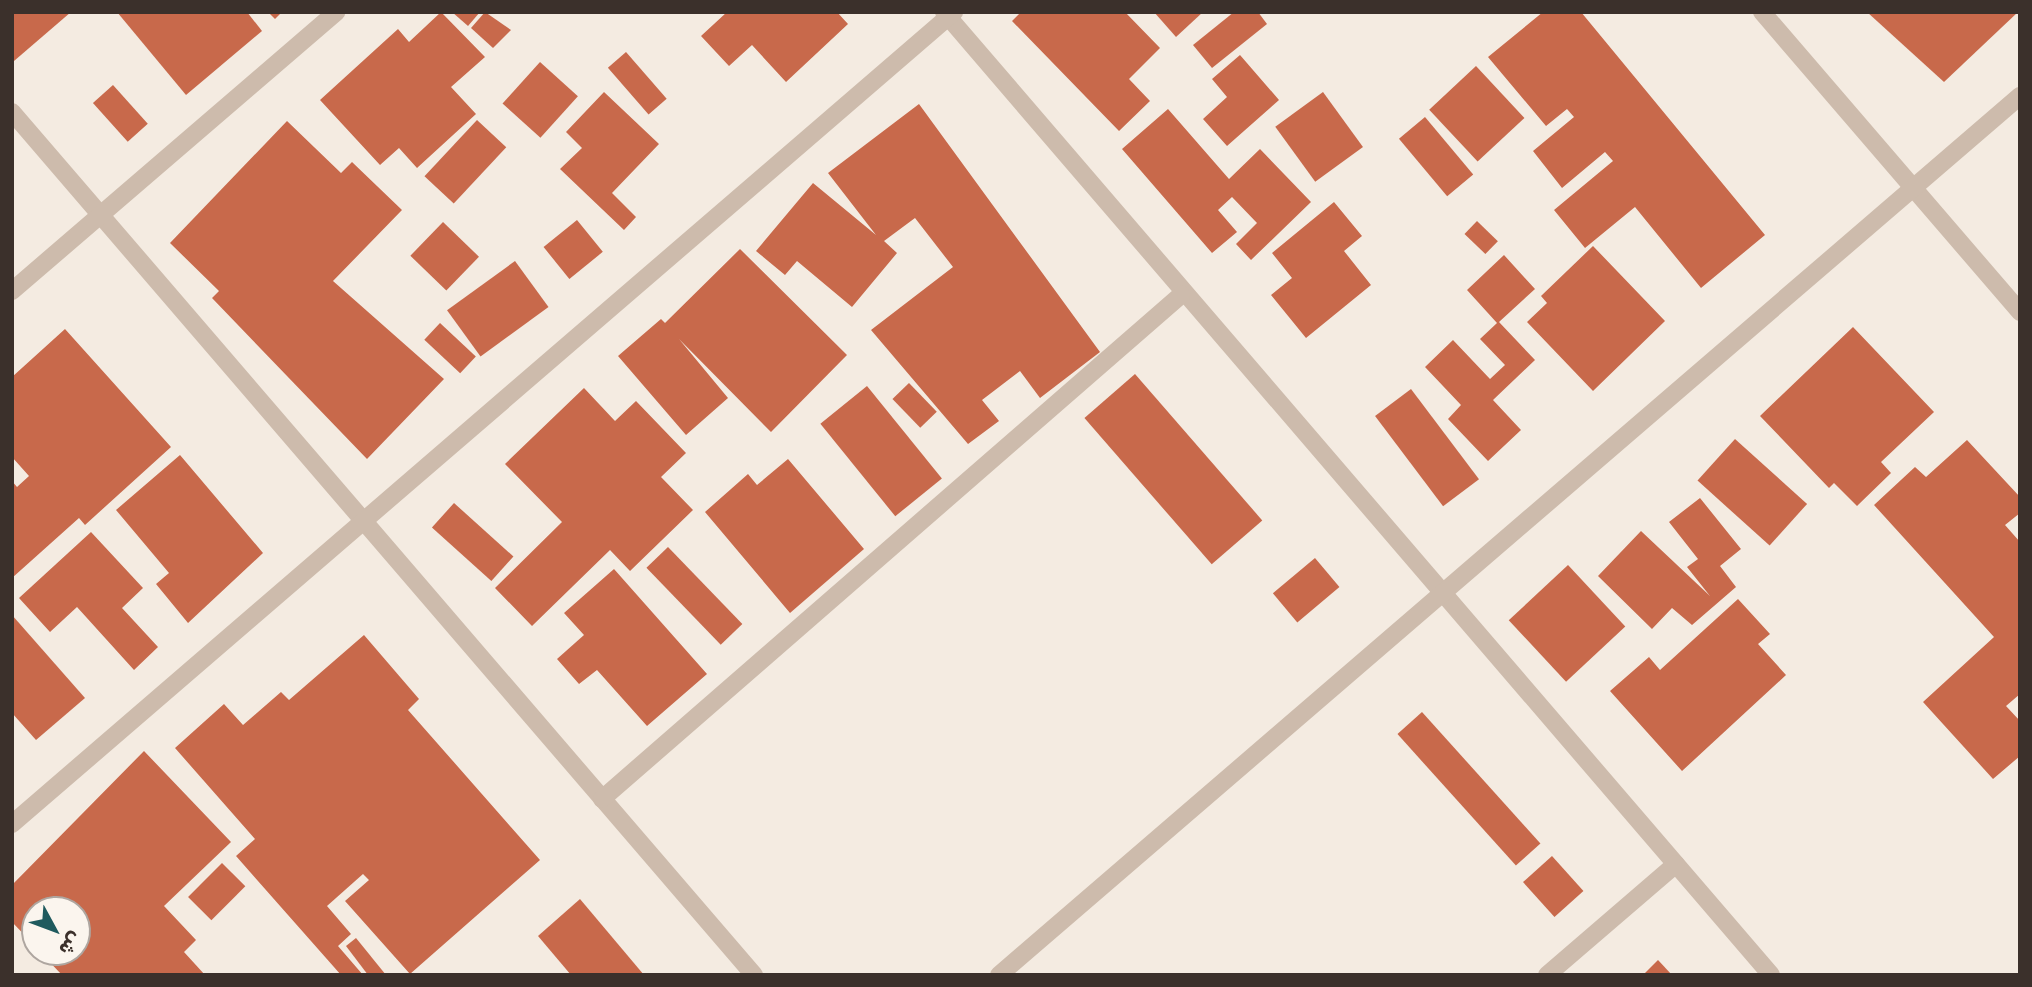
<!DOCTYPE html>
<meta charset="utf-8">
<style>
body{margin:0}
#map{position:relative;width:2032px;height:987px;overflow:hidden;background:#f4ebe1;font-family:Rubik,"Noto Sans Arabic",sans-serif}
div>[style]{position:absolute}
.building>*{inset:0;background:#c8694b;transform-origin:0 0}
.minor>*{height:18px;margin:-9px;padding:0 9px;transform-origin:9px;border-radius:9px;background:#cdbbac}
.tertiary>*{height:18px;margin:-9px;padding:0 9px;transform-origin:9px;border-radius:9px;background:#cdbbac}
span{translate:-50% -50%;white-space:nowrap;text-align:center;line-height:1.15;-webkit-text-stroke:7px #fbf5ee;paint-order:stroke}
.frame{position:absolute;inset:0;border:14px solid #3b302b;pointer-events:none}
.north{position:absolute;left:21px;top:896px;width:70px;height:70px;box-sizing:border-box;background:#fbf5ee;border:2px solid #aea6a0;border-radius:50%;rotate:131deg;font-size:19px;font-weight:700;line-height:28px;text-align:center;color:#3b302b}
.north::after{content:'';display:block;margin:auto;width:24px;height:32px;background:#1f5a5e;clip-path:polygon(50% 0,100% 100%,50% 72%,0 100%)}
</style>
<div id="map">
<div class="building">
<i style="clip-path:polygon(12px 12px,71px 12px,14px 61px)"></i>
<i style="clip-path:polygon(117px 12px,247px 12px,262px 31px,186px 95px)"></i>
<i style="clip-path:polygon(268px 12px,282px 12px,275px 19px)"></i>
<i style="clip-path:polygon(441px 12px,485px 57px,451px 87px,476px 114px,417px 168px,399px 148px,380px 165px,320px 100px,398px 29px,409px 42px)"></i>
<i style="clip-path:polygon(452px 12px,480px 12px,468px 26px)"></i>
<i style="clip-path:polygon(485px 12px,511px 30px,493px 48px,471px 28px)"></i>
<i style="clip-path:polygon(727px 12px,837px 12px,848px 24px,786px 82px,752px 45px,729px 66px,701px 36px)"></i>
<i style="clip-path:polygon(1021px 12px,1125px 12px,1160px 48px,1129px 79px,1150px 101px,1119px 131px,1012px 21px)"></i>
<i style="clip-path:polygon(1154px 12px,1203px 12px,1176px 37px)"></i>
<i style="clip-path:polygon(1234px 12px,1258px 12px,1267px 24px,1212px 68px,1193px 45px)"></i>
<i style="clip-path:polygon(1543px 12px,1581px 12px,1765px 235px,1701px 288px,1635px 207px,1585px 248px,1554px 210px,1613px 161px,1605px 152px,1562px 188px,1533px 151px,1574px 117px,1567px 109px,1546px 126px,1488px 57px)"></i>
<i style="clip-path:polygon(1867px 12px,2018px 12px,1944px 82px)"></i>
<i style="left:626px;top:52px;width:62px;height:24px;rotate:49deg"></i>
<i style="clip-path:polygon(1240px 55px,1279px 100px,1227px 146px,1203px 119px,1227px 97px,1212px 79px)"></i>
<i style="left:540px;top:62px;width:51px;height:56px;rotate:42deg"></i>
<i style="left:1476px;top:66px;width:71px;height:64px;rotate:47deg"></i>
<i style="left:113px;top:85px;width:52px;height:27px;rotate:48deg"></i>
<i style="clip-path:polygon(604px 92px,659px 144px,612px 193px,636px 217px,624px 230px,560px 169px,582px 148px,566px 132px)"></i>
<i style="left:1323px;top:92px;width:68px;height:59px;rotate:54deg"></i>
<i style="clip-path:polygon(919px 104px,1100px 352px,1040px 398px,1020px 371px,982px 400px,999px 421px,968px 444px,871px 330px,953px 267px,915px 218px,884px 241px,897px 253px,852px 307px,797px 261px,785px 275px,756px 251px,813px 183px,876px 235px,828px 173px)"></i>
<i style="clip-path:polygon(1168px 109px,1229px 179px,1260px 149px,1311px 202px,1251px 260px,1236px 244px,1257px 223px,1232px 197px,1218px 210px,1237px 232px,1212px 253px,1122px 149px)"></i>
<i style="left:1425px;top:117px;width:75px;height:34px;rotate:50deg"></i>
<i style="left:477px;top:120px;width:40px;height:77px;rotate:43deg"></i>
<i style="clip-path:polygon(287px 121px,341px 173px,352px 162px,402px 210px,333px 281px,444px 379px,367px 459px,212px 298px,219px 291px,170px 243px)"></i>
<i style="clip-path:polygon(1334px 202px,1362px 236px,1344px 251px,1371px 285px,1306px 338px,1271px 295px,1292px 278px,1272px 253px)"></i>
<i style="left:577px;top:220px;width:41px;height:43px;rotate:51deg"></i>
<i style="left:1477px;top:221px;width:29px;height:18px;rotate:44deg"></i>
<i style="left:443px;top:222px;width:50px;height:47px;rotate:44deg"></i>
<i style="clip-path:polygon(1593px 246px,1665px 321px,1593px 391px,1527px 322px,1547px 303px,1541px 296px)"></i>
<i style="clip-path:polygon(740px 249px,847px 355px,771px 432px,679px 339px,728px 398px,686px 435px,618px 356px,661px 319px,665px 323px)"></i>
<i style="clip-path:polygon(1504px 255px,1535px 289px,1499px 322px,1535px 360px,1493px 400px,1521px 430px,1488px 461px,1448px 419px,1461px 405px,1425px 367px,1453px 340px,1490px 379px,1505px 365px,1480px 339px,1497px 323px,1467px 290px)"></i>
<i style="left:515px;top:261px;width:57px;height:84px;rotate:54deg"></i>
<i style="left:440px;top:323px;width:49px;height:23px;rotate:43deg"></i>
<i style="clip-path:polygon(1853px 327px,1934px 412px,1881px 462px,1891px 473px,1857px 506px,1834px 483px,1829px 488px,1760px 416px)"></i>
<i style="clip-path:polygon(65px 329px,171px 447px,85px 525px,79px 518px,12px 578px,12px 481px,17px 487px,29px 476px,12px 457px,12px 377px)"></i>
<i style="left:1135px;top:374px;width:194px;height:67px;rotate:49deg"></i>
<i style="left:909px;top:383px;width:40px;height:23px;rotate:46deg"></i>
<i style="left:867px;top:386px;width:119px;height:60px;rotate:51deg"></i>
<i style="clip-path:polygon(584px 388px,615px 421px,636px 401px,686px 453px,661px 477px,693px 510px,630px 571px,610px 550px,532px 626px,495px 588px,562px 522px,505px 464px)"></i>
<i style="left:1411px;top:389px;width:113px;height:45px;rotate:53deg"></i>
<i style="left:1735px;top:439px;width:97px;height:56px;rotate:42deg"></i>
<i style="clip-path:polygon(1967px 440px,2020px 497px,2020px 513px,2005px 525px,2020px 542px,2020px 694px,2006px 706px,2020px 721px,2020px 756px,1993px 779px,1923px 702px,1994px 637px,1874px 505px,1915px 467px,1926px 477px)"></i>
<i style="clip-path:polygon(180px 455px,263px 553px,188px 623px,156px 584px,169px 573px,116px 510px)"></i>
<i style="clip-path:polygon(788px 459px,864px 549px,790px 613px,705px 512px,748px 474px,757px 485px)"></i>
<i style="clip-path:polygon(1700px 498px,1741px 549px,1720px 566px,1736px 587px,1692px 625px,1672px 608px,1652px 629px,1598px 576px,1641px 531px,1710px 596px,1687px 567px,1698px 559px,1669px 522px)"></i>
<i style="left:454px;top:503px;width:80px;height:33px;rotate:42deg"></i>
<i style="clip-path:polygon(91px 532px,143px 588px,122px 608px,158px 647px,134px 670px,77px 607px,50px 632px,19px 598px)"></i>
<i style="left:668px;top:547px;width:107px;height:30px;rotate:46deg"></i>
<i style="left:1315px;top:558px;width:38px;height:55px;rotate:50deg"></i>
<i style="left:1568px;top:565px;width:84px;height:81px;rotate:47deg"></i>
<i style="clip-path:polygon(614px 569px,707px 674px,647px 726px,597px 670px,579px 684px,557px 659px,584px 635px,564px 613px)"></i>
<i style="clip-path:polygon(1738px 599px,1770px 634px,1758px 644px,1786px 675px,1682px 771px,1610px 691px,1649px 657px,1660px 670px)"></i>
<i style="clip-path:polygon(12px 615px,85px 698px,36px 740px,12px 713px)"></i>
<i style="clip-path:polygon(364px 635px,419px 699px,408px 710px,540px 860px,410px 974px,345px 901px,369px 880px,363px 874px,327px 906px,351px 934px,338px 946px,363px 975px,341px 975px,236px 856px,255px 839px,175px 748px,224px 704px,243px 725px,281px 692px,289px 700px)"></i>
<i style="left:1422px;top:712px;width:177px;height:33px;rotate:48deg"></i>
<i style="clip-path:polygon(144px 751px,231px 842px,164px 906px,196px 940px,184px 952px,205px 975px,62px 975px,40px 952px,77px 952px,77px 910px,35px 910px,35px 946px,12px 922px,12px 885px)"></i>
<i style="left:1552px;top:856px;width:47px;height:39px;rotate:48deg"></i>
<i style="left:222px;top:863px;width:33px;height:48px;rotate:45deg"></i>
<i style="clip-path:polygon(580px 899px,644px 975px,571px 975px,538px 936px)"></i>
<i style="clip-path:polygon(356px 938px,386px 975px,368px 975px,346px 946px)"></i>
<i style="clip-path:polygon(1658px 960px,1672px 975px,1643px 975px)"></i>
</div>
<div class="minor">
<i style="left:944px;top:12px;width:1269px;rotate:49.34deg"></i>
<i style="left:12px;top:112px;width:1138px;rotate:49.31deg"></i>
<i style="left:12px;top:291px;width:428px;rotate:-40.7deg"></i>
<i style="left:602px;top:799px;width:768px;rotate:-41.04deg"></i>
<i style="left:12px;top:824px;width:1244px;rotate:-40.76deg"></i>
<i style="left:1547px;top:975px;width:170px;rotate:-40.7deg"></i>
</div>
<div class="tertiary">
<i style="left:1762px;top:12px;width:396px;rotate:49.3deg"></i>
<i style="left:999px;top:975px;width:1347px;rotate:-40.73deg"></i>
</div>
<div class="frame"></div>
<div class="north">ش</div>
</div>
